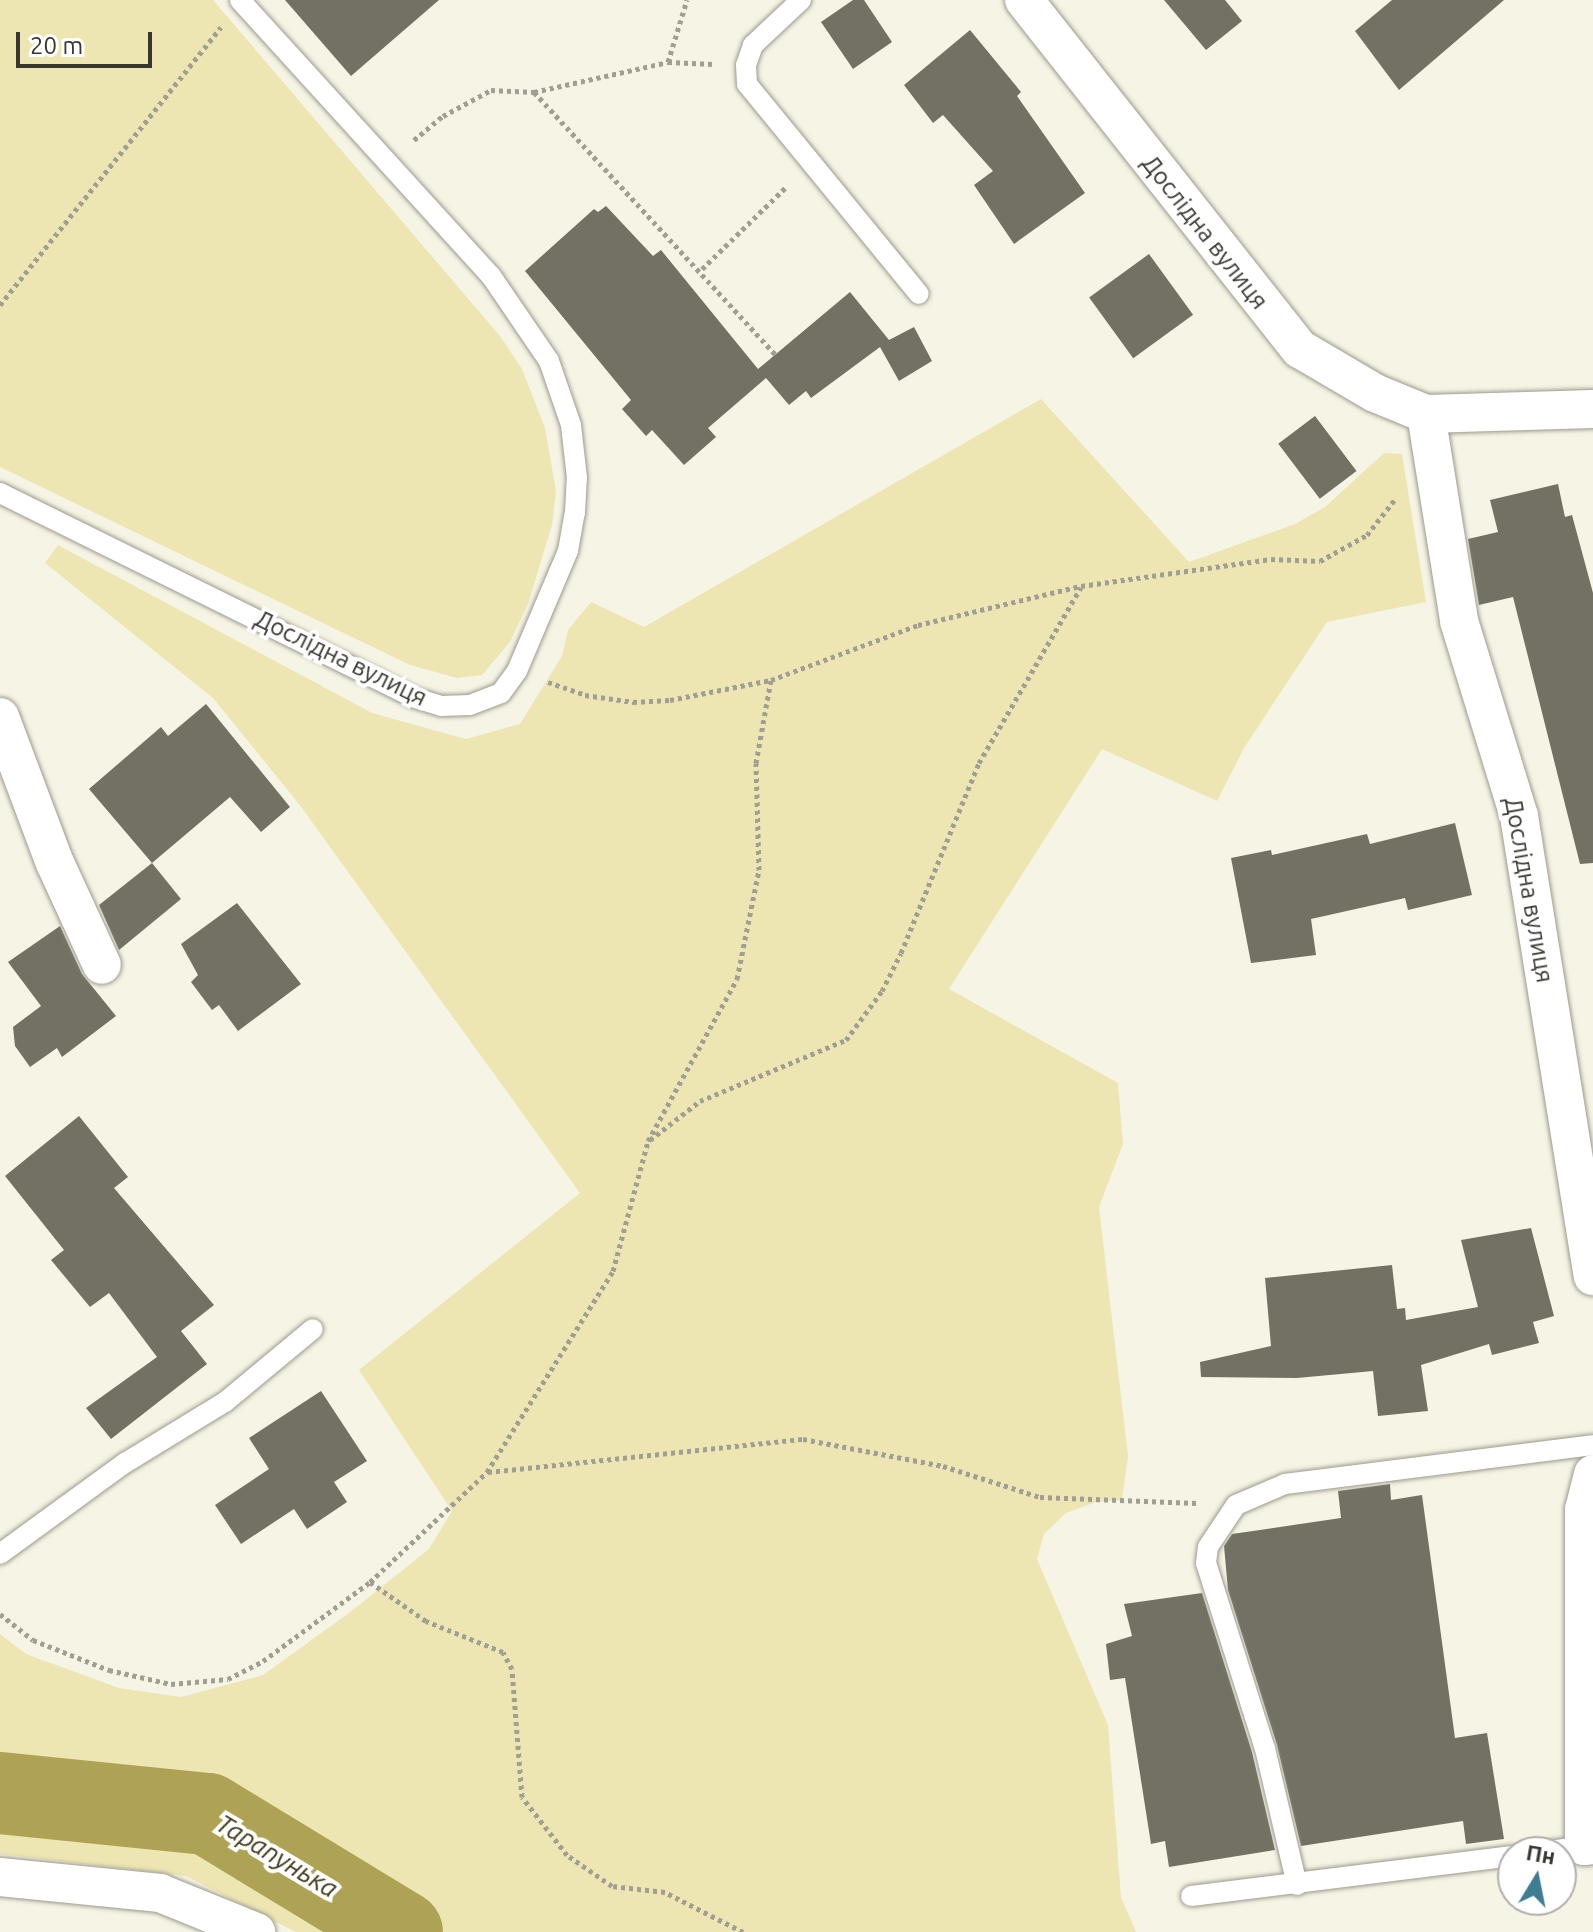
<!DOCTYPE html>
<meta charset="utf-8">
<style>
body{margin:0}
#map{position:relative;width:1593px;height:1932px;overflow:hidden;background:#f6f4e5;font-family:Ubuntu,sans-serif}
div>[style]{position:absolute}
.green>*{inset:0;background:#ede6b3}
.river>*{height:82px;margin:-41px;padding:0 41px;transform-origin:41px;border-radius:41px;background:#aea255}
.building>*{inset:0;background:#737163;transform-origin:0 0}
.path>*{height:5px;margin-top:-2.5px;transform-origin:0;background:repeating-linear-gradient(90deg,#a19f94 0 4px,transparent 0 8px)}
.roads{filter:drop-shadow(0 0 2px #9c9a8c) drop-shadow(0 0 2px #9c9a8c)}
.lane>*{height:20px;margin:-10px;padding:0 10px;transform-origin:10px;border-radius:10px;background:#fff}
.street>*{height:38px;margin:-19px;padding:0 19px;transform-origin:19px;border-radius:19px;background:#fff}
span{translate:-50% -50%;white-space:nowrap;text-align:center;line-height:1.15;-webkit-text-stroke:8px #fff;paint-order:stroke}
.street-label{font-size:24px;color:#373630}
.water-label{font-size:26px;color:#3f3917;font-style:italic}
.north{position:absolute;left:1497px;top:1836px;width:80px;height:80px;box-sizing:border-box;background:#fff;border:2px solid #afafac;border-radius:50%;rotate:10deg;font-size:22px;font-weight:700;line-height:32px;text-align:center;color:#373630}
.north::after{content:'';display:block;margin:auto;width:28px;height:36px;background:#3f7d93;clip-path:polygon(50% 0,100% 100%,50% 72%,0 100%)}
.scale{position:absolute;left:16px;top:32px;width:136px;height:36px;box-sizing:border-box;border:4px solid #373630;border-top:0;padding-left:10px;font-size:24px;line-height:28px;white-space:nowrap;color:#373630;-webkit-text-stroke:6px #fff;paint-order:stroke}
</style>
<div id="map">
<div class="green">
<i style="clip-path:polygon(0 0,213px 0,500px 336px,522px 369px,545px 428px,556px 491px,552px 525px,528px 604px,510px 642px,482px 675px,457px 678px,410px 665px,0 467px)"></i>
<i style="clip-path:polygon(1041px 399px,1189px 562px,1295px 524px,1325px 507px,1384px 453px,1402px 454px,1426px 602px,1327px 622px,1244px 748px,1217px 801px,1102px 749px,949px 989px,1118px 1083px,1123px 1144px,1099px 1207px,1128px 1456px,1122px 1500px,1096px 1502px,1066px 1513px,1044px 1534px,1037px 1559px,1108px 1725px,1121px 1897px,1136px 1932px,296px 1932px,186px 1876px,0 1854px,0 1634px,26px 1654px,119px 1688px,181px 1697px,263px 1675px,349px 1613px,429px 1549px,452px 1511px,359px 1370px,580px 1193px,299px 804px,213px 698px,45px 563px,58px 545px,372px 713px,466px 739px,520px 724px,562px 656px,568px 630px,591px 602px,644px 627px)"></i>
</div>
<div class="river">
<i style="left:0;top:1793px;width:209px;rotate:5.8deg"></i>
<i style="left:208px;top:1814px;width:227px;rotate:31.3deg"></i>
</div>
<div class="building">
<i style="clip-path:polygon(285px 0,439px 0,351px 76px)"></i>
<i style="clip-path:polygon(853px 0,864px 0,892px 42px,853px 69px,821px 22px)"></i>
<i style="clip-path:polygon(1164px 0,1225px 0,1242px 21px,1206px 50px)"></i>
<i style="clip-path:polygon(1392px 0,1504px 0,1399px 90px,1355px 31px)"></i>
<i style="clip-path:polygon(970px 30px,1021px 92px,1017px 96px,1085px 193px,1014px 244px,974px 185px,993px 171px,943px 115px,933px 123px,904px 85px)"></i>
<i style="clip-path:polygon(606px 206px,653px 256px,661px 250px,758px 369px,850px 292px,889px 340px,914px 327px,932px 361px,899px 381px,880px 347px,811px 398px,806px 391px,789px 405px,766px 378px,708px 428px,716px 437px,684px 465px,652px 430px,646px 436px,622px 409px,631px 400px,525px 271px,594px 209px,598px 212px)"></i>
<i style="left:1149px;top:254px;width:75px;height:74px;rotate:54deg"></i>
<i style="left:1315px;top:416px;width:69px;height:46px;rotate:53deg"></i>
<i style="clip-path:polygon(1558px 484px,1565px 517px,1572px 515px,1593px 593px,1593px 863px,1580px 864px,1513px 597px,1479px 605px,1468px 539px,1498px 532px,1490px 500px)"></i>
<i style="clip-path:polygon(206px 704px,290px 807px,261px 832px,230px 797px,152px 863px,89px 789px,161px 727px,168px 736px)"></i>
<i style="clip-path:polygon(1455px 823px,1472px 895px,1408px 910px,1405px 898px,1311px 919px,1316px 955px,1251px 963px,1231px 858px,1271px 850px,1272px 855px,1367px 834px,1370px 844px)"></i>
<i style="clip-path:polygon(152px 863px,181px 899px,119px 950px,99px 905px)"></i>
<i style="clip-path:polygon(237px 903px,301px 984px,238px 1031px,219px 1005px,212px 1010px,191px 982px,198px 975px,181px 944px)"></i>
<i style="clip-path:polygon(60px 926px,82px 974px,116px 1016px,62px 1057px,57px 1048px,30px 1067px,15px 1046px,13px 1027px,41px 1006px,8px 962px)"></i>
<i style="clip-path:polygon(79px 1116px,128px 1177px,114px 1188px,214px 1305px,181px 1331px,207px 1364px,111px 1439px,86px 1408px,157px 1357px,109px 1293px,90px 1307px,51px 1260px,64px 1250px,5px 1176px)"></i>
<i style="clip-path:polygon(1531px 1228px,1554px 1316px,1533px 1322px,1539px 1343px,1492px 1355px,1489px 1344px,1421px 1365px,1428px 1411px,1378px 1416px,1373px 1371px,1297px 1378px,1201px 1377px,1200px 1362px,1271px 1346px,1265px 1278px,1392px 1265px,1397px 1309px,1405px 1308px,1406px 1320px,1478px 1307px,1461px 1240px)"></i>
<i style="clip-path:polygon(321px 1391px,367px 1461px,334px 1482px,347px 1502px,307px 1529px,294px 1509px,241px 1544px,215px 1505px,269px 1469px,249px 1438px)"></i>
<i style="clip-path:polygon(1390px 1484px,1391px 1500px,1422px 1495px,1455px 1738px,1487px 1733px,1504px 1839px,1466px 1844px,1463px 1821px,1301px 1846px,1277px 1745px,1228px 1590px,1224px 1546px,1232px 1534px,1341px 1518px,1338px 1491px)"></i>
<i style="clip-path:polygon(1202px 1593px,1252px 1752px,1275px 1850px,1169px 1867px,1165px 1841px,1151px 1844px,1125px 1678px,1110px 1680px,1106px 1644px,1132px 1636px,1124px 1604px)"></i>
</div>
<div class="path">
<i style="left:668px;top:62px;width:65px;rotate:-73deg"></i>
<i style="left:534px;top:92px;width:360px;rotate:47.4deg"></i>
<i style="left:414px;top:140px;width:38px;rotate:-40deg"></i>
<i style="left:443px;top:116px;width:55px;rotate:-28.4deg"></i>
<i style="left:491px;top:90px;width:43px;rotate:2.7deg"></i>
<i style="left:534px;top:92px;width:137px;rotate:-12.6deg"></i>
<i style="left:668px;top:62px;width:45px;rotate:2.5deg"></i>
<i style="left:702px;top:269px;width:119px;rotate:-44.3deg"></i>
<i style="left:0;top:305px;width:355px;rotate:-51.5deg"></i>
<i style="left:548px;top:682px;width:39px;rotate:19deg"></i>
<i style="left:585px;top:695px;width:49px;rotate:8.3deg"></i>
<i style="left:633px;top:702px;width:37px;rotate:-3deg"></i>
<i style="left:670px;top:700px;width:103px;rotate:-11.2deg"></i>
<i style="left:771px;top:680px;width:157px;rotate:-20.5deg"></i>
<i style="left:918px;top:625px;width:168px;rotate:-13.5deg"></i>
<i style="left:1081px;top:586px;width:192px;rotate:-8.1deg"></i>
<i style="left:1271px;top:559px;width:49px;rotate:2.3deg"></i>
<i style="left:1320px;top:561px;width:54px;rotate:-29deg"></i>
<i style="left:1367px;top:535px;width:47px;rotate:-51.9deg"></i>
<i style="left:650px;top:1140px;width:63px;rotate:-38deg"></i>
<i style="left:700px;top:1101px;width:158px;rotate:-22.7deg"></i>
<i style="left:846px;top:1040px;width:61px;rotate:-53.7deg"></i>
<i style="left:882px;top:991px;width:42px;rotate:-63.4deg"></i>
<i style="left:901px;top:953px;width:205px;rotate:-67.7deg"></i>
<i style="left:979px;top:763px;width:203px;rotate:-59.9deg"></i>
<i style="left:488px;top:1472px;width:317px;rotate:-6deg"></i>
<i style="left:803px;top:1439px;width:143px;rotate:10.9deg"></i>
<i style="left:943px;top:1466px;width:102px;rotate:17.7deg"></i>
<i style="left:1040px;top:1497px;width:157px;rotate:2.2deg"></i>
<i style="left:0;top:1614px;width:42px;rotate:38.2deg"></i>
<i style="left:33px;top:1640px;width:82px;rotate:21.5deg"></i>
<i style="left:109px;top:1670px;width:64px;rotate:12.7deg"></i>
<i style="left:171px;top:1684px;width:57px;rotate:-5deg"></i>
<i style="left:228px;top:1679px;width:39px;rotate:-27deg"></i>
<i style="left:263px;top:1661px;width:133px;rotate:-36.4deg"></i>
<i style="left:743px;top:1932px;width:88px;rotate:-152.9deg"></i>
<i style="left:665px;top:1892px;width:53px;rotate:-173.5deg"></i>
<i style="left:612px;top:1886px;width:55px;rotate:-145.4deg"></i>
<i style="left:567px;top:1855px;width:73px;rotate:-127.8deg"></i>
<i style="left:522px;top:1797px;width:128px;rotate:-94.5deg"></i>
<i style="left:512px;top:1669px;width:19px;rotate:-118deg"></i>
<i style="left:503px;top:1652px;width:83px;rotate:-158.1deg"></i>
<i style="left:426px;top:1621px;width:68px;rotate:-145.1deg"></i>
<i style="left:370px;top:1582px;width:161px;rotate:-43.2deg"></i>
<i style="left:487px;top:1472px;width:237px;rotate:-57.9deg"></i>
<i style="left:613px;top:1271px;width:135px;rotate:-74.9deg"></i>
<i style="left:648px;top:1141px;width:185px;rotate:-61.2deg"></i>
<i style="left:737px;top:979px;width:111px;rotate:-78.6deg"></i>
<i style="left:759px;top:870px;width:107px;rotate:-91.6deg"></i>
<i style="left:756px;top:763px;width:84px;rotate:-79.8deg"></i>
</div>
<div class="roads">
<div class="lane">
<i style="left:801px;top:0;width:66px;rotate:136.8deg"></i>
<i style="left:753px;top:45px;width:21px;rotate:109deg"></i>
<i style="left:746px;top:65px;width:19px;rotate:87deg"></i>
<i style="left:747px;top:84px;width:271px;rotate:50.7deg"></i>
<i style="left:0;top:493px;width:460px;rotate:26.3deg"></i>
<i style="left:412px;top:697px;width:30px;rotate:17deg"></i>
<i style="left:441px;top:706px;width:29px;rotate:-2deg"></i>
<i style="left:470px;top:705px;width:33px;rotate:-21deg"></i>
<i style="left:501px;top:693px;width:27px;rotate:-54deg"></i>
<i style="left:517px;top:671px;width:130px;rotate:-67deg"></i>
<i style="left:568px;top:551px;width:39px;rotate:-80deg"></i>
<i style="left:575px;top:513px;width:35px;rotate:-87deg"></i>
<i style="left:577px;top:478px;width:53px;rotate:-96.5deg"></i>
<i style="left:571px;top:425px;width:68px;rotate:-109deg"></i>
<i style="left:549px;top:361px;width:103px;rotate:-124.3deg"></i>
<i style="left:491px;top:276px;width:373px;rotate:-132.3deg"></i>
<i style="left:0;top:1554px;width:155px;rotate:-36.1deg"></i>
<i style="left:125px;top:1463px;width:117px;rotate:-31.4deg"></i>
<i style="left:225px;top:1402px;width:114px;rotate:-39.7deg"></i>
<i style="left:1543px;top:1852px;width:41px;rotate:-8.3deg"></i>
<i style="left:1297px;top:1885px;width:140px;rotate:-103.2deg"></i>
<i style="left:1265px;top:1749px;width:195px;rotate:-107.6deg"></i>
<i style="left:1206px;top:1563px;width:16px;rotate:-83deg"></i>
<i style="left:1208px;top:1547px;width:50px;rotate:-56.3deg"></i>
<i style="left:1236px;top:1505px;width:53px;rotate:-23.2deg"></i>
<i style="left:1285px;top:1484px;width:310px;rotate:-7.2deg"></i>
<i style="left:1191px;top:1896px;width:324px;rotate:-7.1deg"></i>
</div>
<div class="street">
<i style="left:1024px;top:0;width:445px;rotate:51.7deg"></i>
<i style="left:1300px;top:349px;width:87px;rotate:30.4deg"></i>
<i style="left:1375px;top:393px;width:55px;rotate:22.4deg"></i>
<i style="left:1426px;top:414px;width:167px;rotate:-1.7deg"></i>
<i style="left:1426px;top:414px;width:210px;rotate:80.9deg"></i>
<i style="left:1459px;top:621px;width:204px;rotate:72.9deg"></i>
<i style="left:1519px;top:816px;width:466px;rotate:80.9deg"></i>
<i style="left:0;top:717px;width:156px;rotate:69.4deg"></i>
<i style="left:55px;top:863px;width:112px;rotate:65.3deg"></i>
<i style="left:1593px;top:1474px;width:36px;rotate:104deg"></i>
<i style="left:1584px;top:1509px;width:337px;rotate:90deg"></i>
<i style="left:1584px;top:1846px;width:9px;rotate:-6deg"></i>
<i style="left:0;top:1877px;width:161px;rotate:5.7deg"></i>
<i style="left:160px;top:1893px;width:104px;rotate:22.1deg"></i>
</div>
</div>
<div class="street-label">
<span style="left:1205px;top:232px;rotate:52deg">Дослідна вулиця</span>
<span style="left:341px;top:658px;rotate:26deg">Дослідна вулиця</span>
<span style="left:1529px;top:890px;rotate:80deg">Дослідна вулиця</span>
</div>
<div class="water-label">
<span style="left:277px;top:1856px;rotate:31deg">Тарапунька</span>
</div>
<div class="north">Пн</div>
<div class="scale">20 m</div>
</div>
